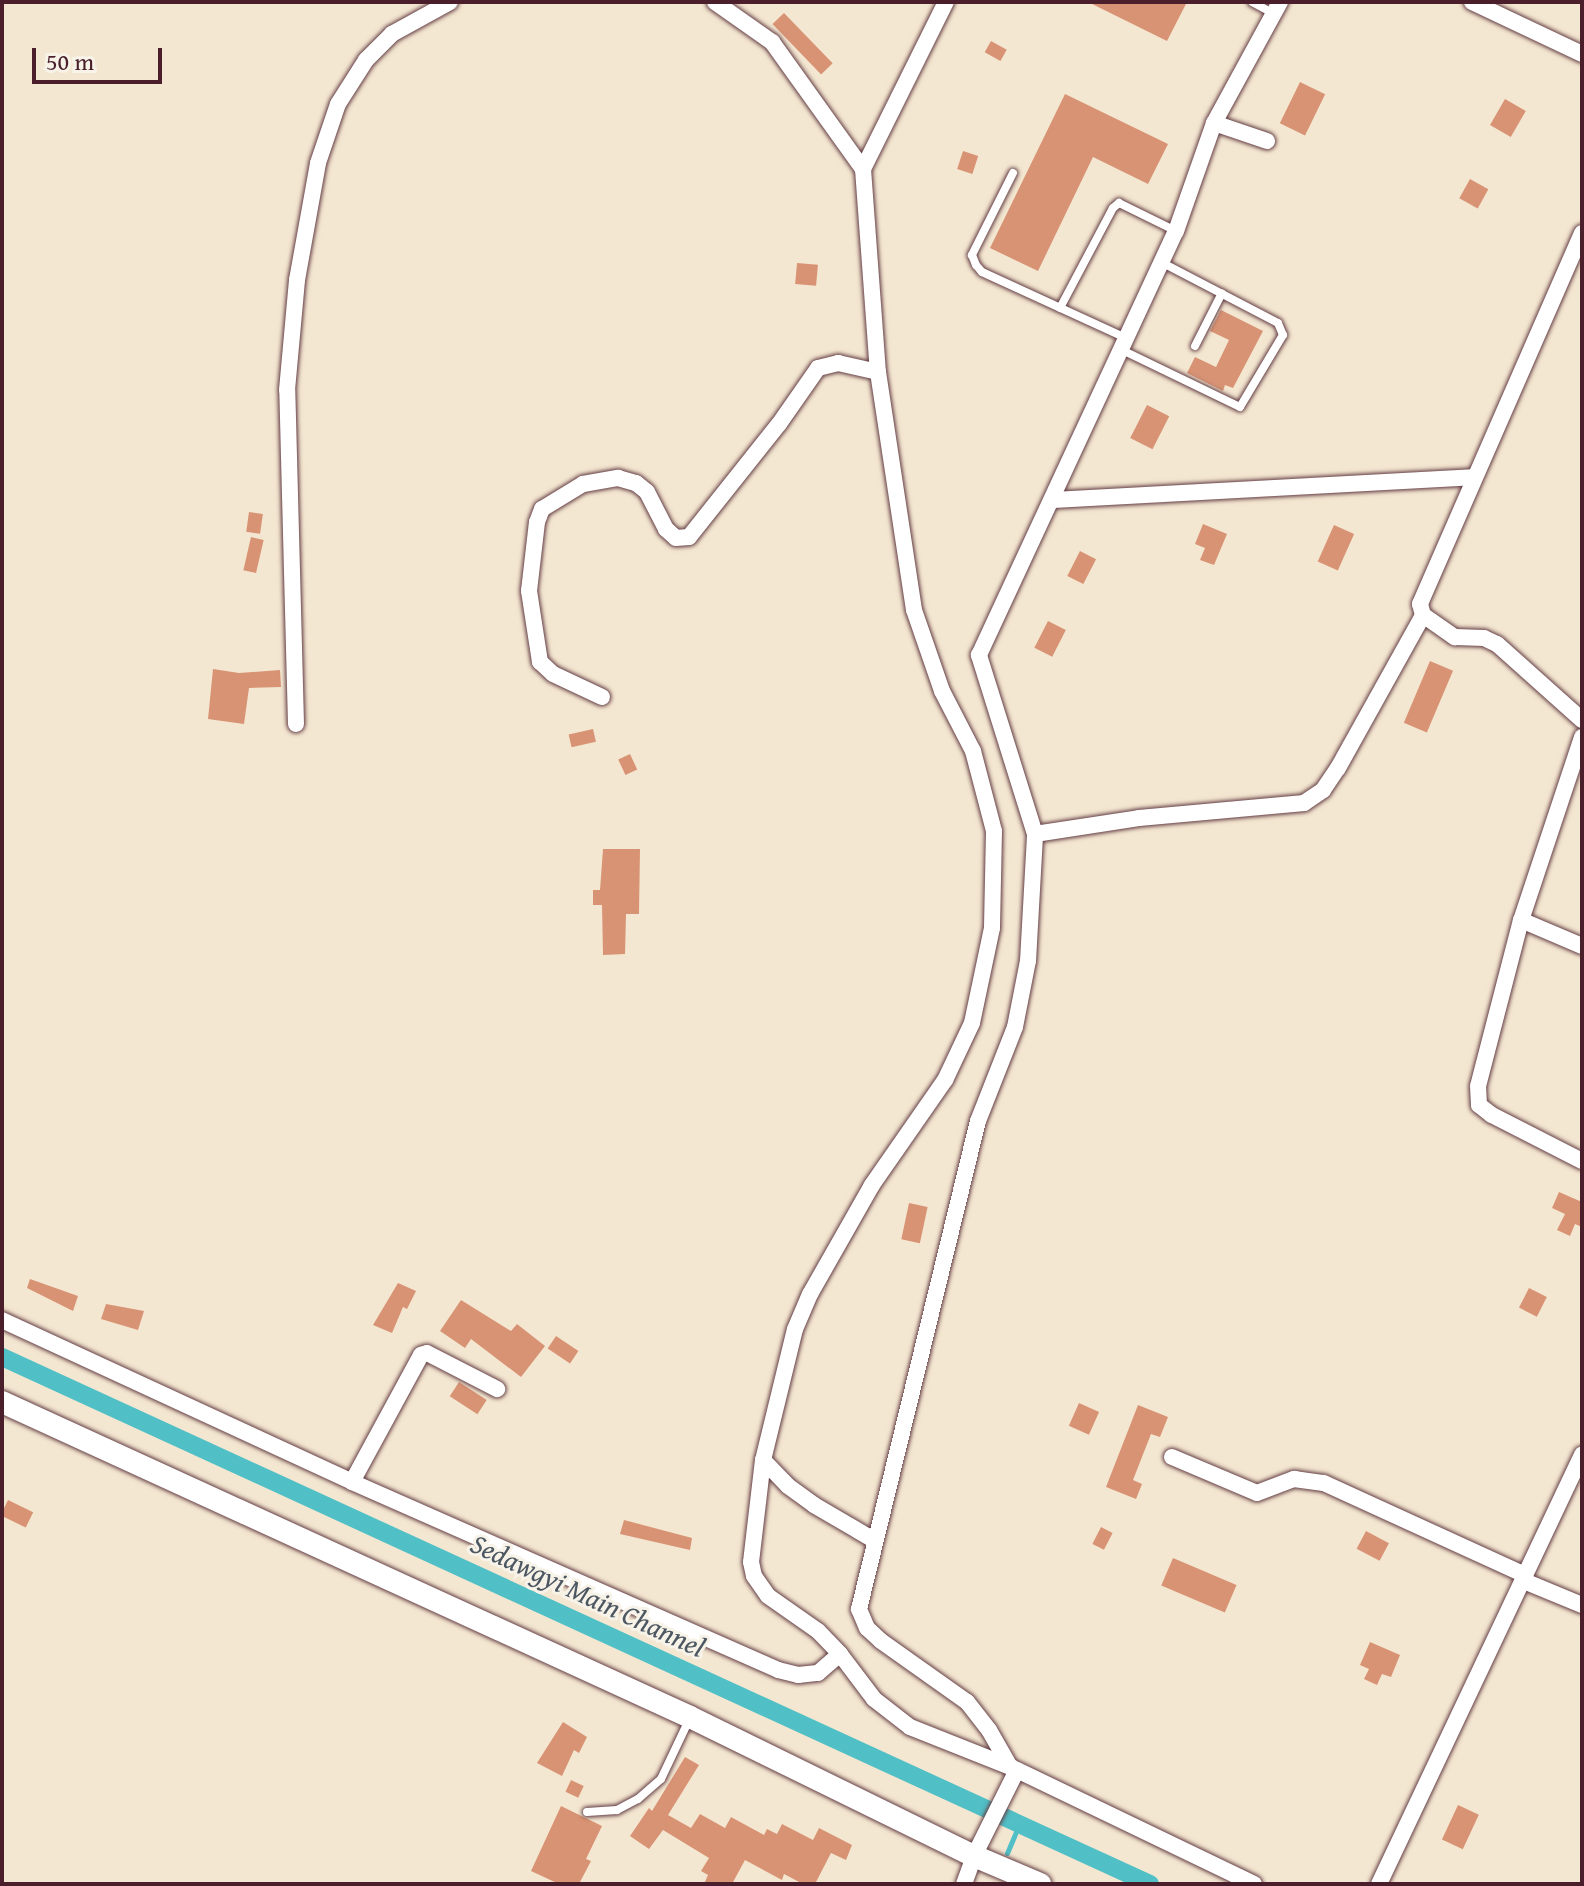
<!DOCTYPE html>
<style>
body{margin:0}
#map{position:relative;width:1584px;height:1886px;overflow:hidden;background:#f4e7d1;font-family:"Gentium Book Plus",serif}
div>[style]{position:absolute}
.stream>*{height:5px;margin:-2.5px;padding:0 2.5px;transform-origin:2.5px;border-radius:2.5px;background:#51c0c6}
.canal>*{height:18px;margin:-9px;padding:0 9px;transform-origin:9px;border-radius:9px;background:#51c0c6}
.building>*{inset:0;background:#d89374;transform-origin:0 0}
.roads{filter:drop-shadow(0 0 2px #643d44) drop-shadow(0 0 2px #643d44)}
.lane>*{height:8px;margin:-4px;padding:0 4px;transform-origin:4px;border-radius:4px;background:#fff}
.street>*{height:16px;margin:-8px;padding:0 8px;transform-origin:8px;border-radius:8px;background:#fff}
.secondary>*{height:22px;margin:-11px;padding:0 11px;transform-origin:11px;border-radius:11px;background:#fff}
span{translate:-50% -50%;white-space:nowrap;text-align:center;line-height:1.15;-webkit-text-stroke:6px #f7f3e8;paint-order:stroke}
.water-label{font-size:28px;color:#4c5761;font-style:italic}
.frame{position:absolute;inset:0;border:4px solid #4a1f2b;pointer-events:none}
.scale{position:absolute;left:32px;top:48px;width:130px;height:36px;box-sizing:border-box;border:4px solid #4a1f2b;border-top:0;padding-left:10px;font-size:24px;line-height:28px;white-space:nowrap;color:#4a1f2b;-webkit-text-stroke:6px #f7f3e8;paint-order:stroke}
</style>
<div id="map">
<div class="stream">
<i style="left:1007px;top:1853px;width:30px;rotate:-67deg"></i>
</div>
<div class="canal">
<i style="left:2px;top:1357px;width:1263px;rotate:24.66deg"></i>
</div>
<div class="building">
<i style="clip-path:polygon(1088px 2px,1187px 2px,1167px 41px)"></i>
<i style="left:784px;top:13px;width:70px;height:16px;rotate:46deg"></i>
<i style="left:991px;top:41px;width:18px;height:13px;rotate:29deg"></i>
<i style="left:1300px;top:82px;width:28px;height:46px;rotate:26deg"></i>
<i style="clip-path:polygon(1065px 94px,1168px 144px,1148px 184px,1093px 157px,1038px 271px,990px 248px)"></i>
<i style="left:1505px;top:99px;width:24px;height:30px;rotate:30deg"></i>
<i style="left:963px;top:151px;width:16px;height:19px;rotate:18deg"></i>
<i style="left:1470px;top:179px;width:21px;height:22px;rotate:29deg"></i>
<i style="left:797px;top:263px;width:21px;height:21px;rotate:5deg"></i>
<i style="clip-path:polygon(1221px 310px,1263px 331px,1233px 388px,1225px 385px,1223px 391px,1187px 373px,1195px 357px,1216px 367px,1229px 340px,1210px 331px)"></i>
<i style="left:1147px;top:405px;width:25px;height:37px;rotate:27deg"></i>
<i style="left:249px;top:512px;width:14px;height:20px;rotate:8deg"></i>
<i style="clip-path:polygon(1203px 524px,1227px 534px,1214px 565px,1200px 560px,1205px 548px,1195px 544px)"></i>
<i style="left:1334px;top:525px;width:22px;height:40px;rotate:24deg"></i>
<i style="left:251px;top:537px;width:13px;height:34px;rotate:13deg"></i>
<i style="left:1080px;top:551px;width:18px;height:28px;rotate:27deg"></i>
<i style="left:1048px;top:621px;width:20px;height:30px;rotate:27deg"></i>
<i style="left:1430px;top:661px;width:25px;height:67px;rotate:23deg"></i>
<i style="clip-path:polygon(213px 669px,239px 673px,280px 670px,281px 687px,249px 688px,244px 724px,208px 719px)"></i>
<i style="left:593px;top:729px;width:13px;height:25px;rotate:77deg"></i>
<i style="left:630px;top:754px;width:17px;height:13px;rotate:65deg"></i>
<i style="clip-path:polygon(603px 849px,640px 849px,639px 914px,626px 914px,625px 954px,603px 955px,602px 905px,593px 905px,593px 890px,600px 890px)"></i>
<i style="clip-path:polygon(1559px 1192px,1582px 1202px,1582px 1227px,1575px 1224px,1570px 1236px,1557px 1230px,1565px 1214px,1552px 1208px)"></i>
<i style="left:909px;top:1203px;width:19px;height:37px;rotate:12deg"></i>
<i style="clip-path:polygon(30px 1279px,78px 1296px,73px 1311px,27px 1288px)"></i>
<i style="clip-path:polygon(398px 1283px,416px 1291px,407px 1309px,403px 1307px,392px 1333px,373px 1325px)"></i>
<i style="left:1529px;top:1288px;width:20px;height:22px;rotate:27deg"></i>
<i style="clip-path:polygon(461px 1300px,511px 1331px,517px 1324px,545px 1346px,521px 1377px,471px 1339px,465px 1348px,440px 1331px)"></i>
<i style="clip-path:polygon(106px 1304px,144px 1311px,138px 1330px,101px 1319px)"></i>
<i style="left:556px;top:1336px;width:27px;height:15px;rotate:34deg"></i>
<i style="left:459px;top:1382px;width:33px;height:17px;rotate:33deg"></i>
<i style="left:1079px;top:1403px;width:22px;height:25px;rotate:24deg"></i>
<i style="clip-path:polygon(1138px 1405px,1168px 1417px,1160px 1437px,1151px 1434px,1133px 1480px,1142px 1484px,1136px 1499px,1106px 1487px)"></i>
<i style="left:8px;top:1500px;width:28px;height:17px;rotate:26deg"></i>
<i style="clip-path:polygon(624px 1520px,692px 1538px,690px 1550px,620px 1534px)"></i>
<i style="left:1101px;top:1527px;width:13px;height:19px;rotate:27deg"></i>
<i style="left:1366px;top:1531px;width:26px;height:20px;rotate:28deg"></i>
<i style="left:1173px;top:1558px;width:69px;height:30px;rotate:23deg"></i>
<i style="clip-path:polygon(1370px 1642px,1400px 1655px,1391px 1677px,1382px 1674px,1377px 1685px,1364px 1679px,1369px 1669px,1360px 1665px)"></i>
<i style="clip-path:polygon(563px 1722px,587px 1737px,579px 1753px,574px 1750px,562px 1776px,537px 1763px)"></i>
<i style="clip-path:polygon(685px 1757px,699px 1765px,668px 1815px,691px 1828px,700px 1814px,725px 1828px,731px 1817px,764px 1835px,767px 1829px,777px 1834px,782px 1824px,813px 1840px,819px 1828px,852px 1845px,846px 1860px,831px 1853px,815px 1884px,803px 1884px,784px 1874px,782px 1880px,745px 1860px,732px 1884px,704px 1884px,708px 1875px,701px 1871px,709px 1858px,663px 1830px,649px 1849px,630px 1836px,649px 1808px,652px 1811px)"></i>
<i style="left:571px;top:1780px;width:14px;height:13px;rotate:25deg"></i>
<i style="left:1458px;top:1805px;width:23px;height:38px;rotate:25deg"></i>
<i style="clip-path:polygon(561px 1806px,602px 1826px,586px 1859px,591px 1861px,579px 1884px,559px 1884px,531px 1871px)"></i>
</div>
<div class="roads">
<div class="lane">
<i style="left:1252px;top:2px;width:26px;rotate:28deg"></i>
<i style="left:1013px;top:173px;width:92px;rotate:116.6deg"></i>
<i style="left:972px;top:255px;width:11px;rotate:68deg"></i>
<i style="left:976px;top:265px;width:9px;rotate:49deg"></i>
<i style="left:982px;top:272px;width:158px;rotate:24.6deg"></i>
<i style="left:1060px;top:308px;width:113px;rotate:-62.1deg"></i>
<i style="left:1113px;top:208px;width:8px;rotate:-40deg"></i>
<i style="left:1119px;top:203px;width:64px;rotate:26.2deg"></i>
<i style="left:1195px;top:346px;width:59px;rotate:-63deg"></i>
<i style="left:1122px;top:350px;width:131px;rotate:25.8deg"></i>
<i style="left:1240px;top:407px;width:84px;rotate:-59.2deg"></i>
<i style="left:1283px;top:335px;width:13px;rotate:-113deg"></i>
<i style="left:1278px;top:323px;width:132px;rotate:-152.5deg"></i>
<i style="left:587px;top:1812px;width:30px;rotate:-4deg"></i>
<i style="left:617px;top:1810px;width:24px;rotate:-28deg"></i>
<i style="left:638px;top:1799px;width:30px;rotate:-41deg"></i>
<i style="left:661px;top:1779px;width:68px;rotate:-64.6deg"></i>
</div>
<div class="street">
<i style="left:715px;top:2px;width:70px;rotate:35.1deg"></i>
<i style="left:772px;top:42px;width:156px;rotate:54.4deg"></i>
<i style="left:863px;top:169px;width:204px;rotate:85.8deg"></i>
<i style="left:878px;top:372px;width:241px;rotate:81.4deg"></i>
<i style="left:914px;top:610px;width:86px;rotate:70.9deg"></i>
<i style="left:942px;top:691px;width:68px;rotate:62.7deg"></i>
<i style="left:973px;top:751px;width:83px;rotate:75.3deg"></i>
<i style="left:994px;top:831px;width:97px;rotate:91.2deg"></i>
<i style="left:992px;top:928px;width:97px;rotate:101.9deg"></i>
<i style="left:972px;top:1023px;width:63px;rotate:115.3deg"></i>
<i style="left:945px;top:1080px;width:128px;rotate:124.8deg"></i>
<i style="left:872px;top:1185px;width:125px;rotate:119.6deg"></i>
<i style="left:810px;top:1294px;width:38px;rotate:113deg"></i>
<i style="left:795px;top:1329px;width:135px;rotate:103.7deg"></i>
<i style="left:763px;top:1460px;width:103px;rotate:96.7deg"></i>
<i style="left:751px;top:1562px;width:14px;rotate:78deg"></i>
<i style="left:754px;top:1576px;width:24px;rotate:55deg"></i>
<i style="left:768px;top:1596px;width:61px;rotate:35deg"></i>
<i style="left:818px;top:1631px;width:32px;rotate:46deg"></i>
<i style="left:1472px;top:2px;width:122px;rotate:25.3deg"></i>
<i style="left:1214px;top:123px;width:56px;rotate:18.8deg"></i>
<i style="left:863px;top:169px;width:186px;rotate:-63.6deg"></i>
<i style="left:1582px;top:233px;width:405px;rotate:113.6deg"></i>
<i style="left:1420px;top:604px;width:11px;rotate:75deg"></i>
<i style="left:1423px;top:615px;width:39px;rotate:35deg"></i>
<i style="left:1455px;top:637px;width:29px;rotate:2deg"></i>
<i style="left:1484px;top:638px;width:14px;rotate:25deg"></i>
<i style="left:1497px;top:644px;width:114px;rotate:41.8deg"></i>
<i style="left:1052px;top:500px;width:422px;rotate:-3.1deg"></i>
<i style="left:602px;top:697px;width:54px;rotate:-154.9deg"></i>
<i style="left:553px;top:674px;width:18px;rotate:-137deg"></i>
<i style="left:540px;top:662px;width:72px;rotate:-98.8deg"></i>
<i style="left:529px;top:591px;width:69px;rotate:-83.4deg"></i>
<i style="left:537px;top:522px;width:14px;rotate:-69deg"></i>
<i style="left:542px;top:509px;width:48px;rotate:-31.4deg"></i>
<i style="left:583px;top:484px;width:36px;rotate:-10deg"></i>
<i style="left:618px;top:478px;width:19px;rotate:16deg"></i>
<i style="left:636px;top:483px;width:14px;rotate:39deg"></i>
<i style="left:647px;top:492px;width:42px;rotate:62.8deg"></i>
<i style="left:666px;top:529px;width:13px;rotate:42deg"></i>
<i style="left:676px;top:538px;width:13px;rotate:-4deg"></i>
<i style="left:689px;top:537px;width:144px;rotate:-51.5deg"></i>
<i style="left:779px;top:424px;width:68px;rotate:-55.1deg"></i>
<i style="left:818px;top:368px;width:21px;rotate:-14deg"></i>
<i style="left:838px;top:363px;width:41px;rotate:12.7deg"></i>
<i style="left:296px;top:724px;width:334px;rotate:-91.5deg"></i>
<i style="left:287px;top:390px;width:110px;rotate:-84.8deg"></i>
<i style="left:297px;top:280px;width:119px;rotate:-79.8deg"></i>
<i style="left:318px;top:163px;width:62px;rotate:-71.3deg"></i>
<i style="left:338px;top:104px;width:52px;rotate:-57.5deg"></i>
<i style="left:366px;top:60px;width:37px;rotate:-45deg"></i>
<i style="left:392px;top:34px;width:66px;rotate:-28.9deg"></i>
<i style="left:1582px;top:737px;width:193px;rotate:108.4deg"></i>
<i style="left:1521px;top:920px;width:171px;rotate:104.5deg"></i>
<i style="left:1478px;top:1086px;width:19px;rotate:87deg"></i>
<i style="left:1479px;top:1105px;width:16px;rotate:38deg"></i>
<i style="left:1492px;top:1115px;width:101px;rotate:27.1deg"></i>
<i style="left:1035px;top:834px;width:105px;rotate:-8.7deg"></i>
<i style="left:1139px;top:818px;width:166px;rotate:-5.2deg"></i>
<i style="left:1304px;top:803px;width:23px;rotate:-34deg"></i>
<i style="left:1323px;top:790px;width:27px;rotate:-56deg"></i>
<i style="left:1338px;top:768px;width:175px;rotate:-60.9deg"></i>
<i style="left:1521px;top:920px;width:66px;rotate:23.1deg"></i>
<i style="left:2px;top:1320px;width:386px;rotate:24.8deg"></i>
<i style="left:352px;top:1482px;width:466px;rotate:23.8deg"></i>
<i style="left:778px;top:1670px;width:21px;rotate:14deg"></i>
<i style="left:798px;top:1675px;width:20px;rotate:-6deg"></i>
<i style="left:818px;top:1673px;width:29px;rotate:-41deg"></i>
<i style="left:840px;top:1654px;width:56px;rotate:52.9deg"></i>
<i style="left:874px;top:1699px;width:46px;rotate:37.9deg"></i>
<i style="left:910px;top:1727px;width:111px;rotate:21.7deg"></i>
<i style="left:1172px;top:1457px;width:92px;rotate:23deg"></i>
<i style="left:1257px;top:1493px;width:40px;rotate:-21deg"></i>
<i style="left:1294px;top:1479px;width:30px;rotate:8deg"></i>
<i style="left:1324px;top:1483px;width:221px;rotate:24.6deg"></i>
<i style="left:763px;top:1460px;width:36px;rotate:46deg"></i>
<i style="left:788px;top:1486px;width:32px;rotate:36deg"></i>
<i style="left:814px;top:1505px;width:69px;rotate:30.3deg"></i>
<i style="left:352px;top:1482px;width:145px;rotate:-61.5deg"></i>
<i style="left:421px;top:1355px;width:6px;rotate:-18deg"></i>
<i style="left:427px;top:1353px;width:79px;rotate:27.2deg"></i>
<i style="left:1524px;top:1581px;width:63px;rotate:22.5deg"></i>
<i style="left:1009px;top:1765px;width:40px;rotate:-119.7deg"></i>
<i style="left:989px;top:1730px;width:36px;rotate:-128deg"></i>
<i style="left:967px;top:1702px;width:105px;rotate:-144.7deg"></i>
<i style="left:881px;top:1641px;width:19px;rotate:-137deg"></i>
<i style="left:867px;top:1628px;width:21px;rotate:-113deg"></i>
<i style="left:859px;top:1609px;width:502px;rotate:-76.3deg"></i>
<i style="left:978px;top:1121px;width:101px;rotate:-68.5deg"></i>
<i style="left:1015px;top:1027px;width:67px;rotate:-78.9deg"></i>
<i style="left:1028px;top:961px;width:127px;rotate:-86.8deg"></i>
<i style="left:1035px;top:834px;width:188px;rotate:-107.4deg"></i>
<i style="left:979px;top:655px;width:468px;rotate:-65.1deg"></i>
<i style="left:1176px;top:231px;width:114px;rotate:-70.6deg"></i>
<i style="left:1214px;top:123px;width:138px;rotate:-61.4deg"></i>
<i style="left:964px;top:1884px;width:30px;rotate:-70deg"></i>
<i style="left:974px;top:1856px;width:96px;rotate:-63.4deg"></i>
<i style="left:1017px;top:1770px;width:263px;rotate:25.7deg"></i>
<i style="left:1379px;top:1884px;width:475px;rotate:-64.7deg"></i>
</div>
<div class="secondary">
<i style="left:2px;top:1402px;width:757px;rotate:24.6deg"></i>
<i style="left:690px;top:1717px;width:316px;rotate:26.1deg"></i>
<i style="left:974px;top:1856px;width:72px;rotate:23deg"></i>
</div>
</div>
<div class="water-label">
<span style="left:588px;top:1595px;rotate:25deg">Sedawgyi Main Channel</span>
</div>
<div class="frame"></div>
<div class="scale">50 m</div>
</div>
